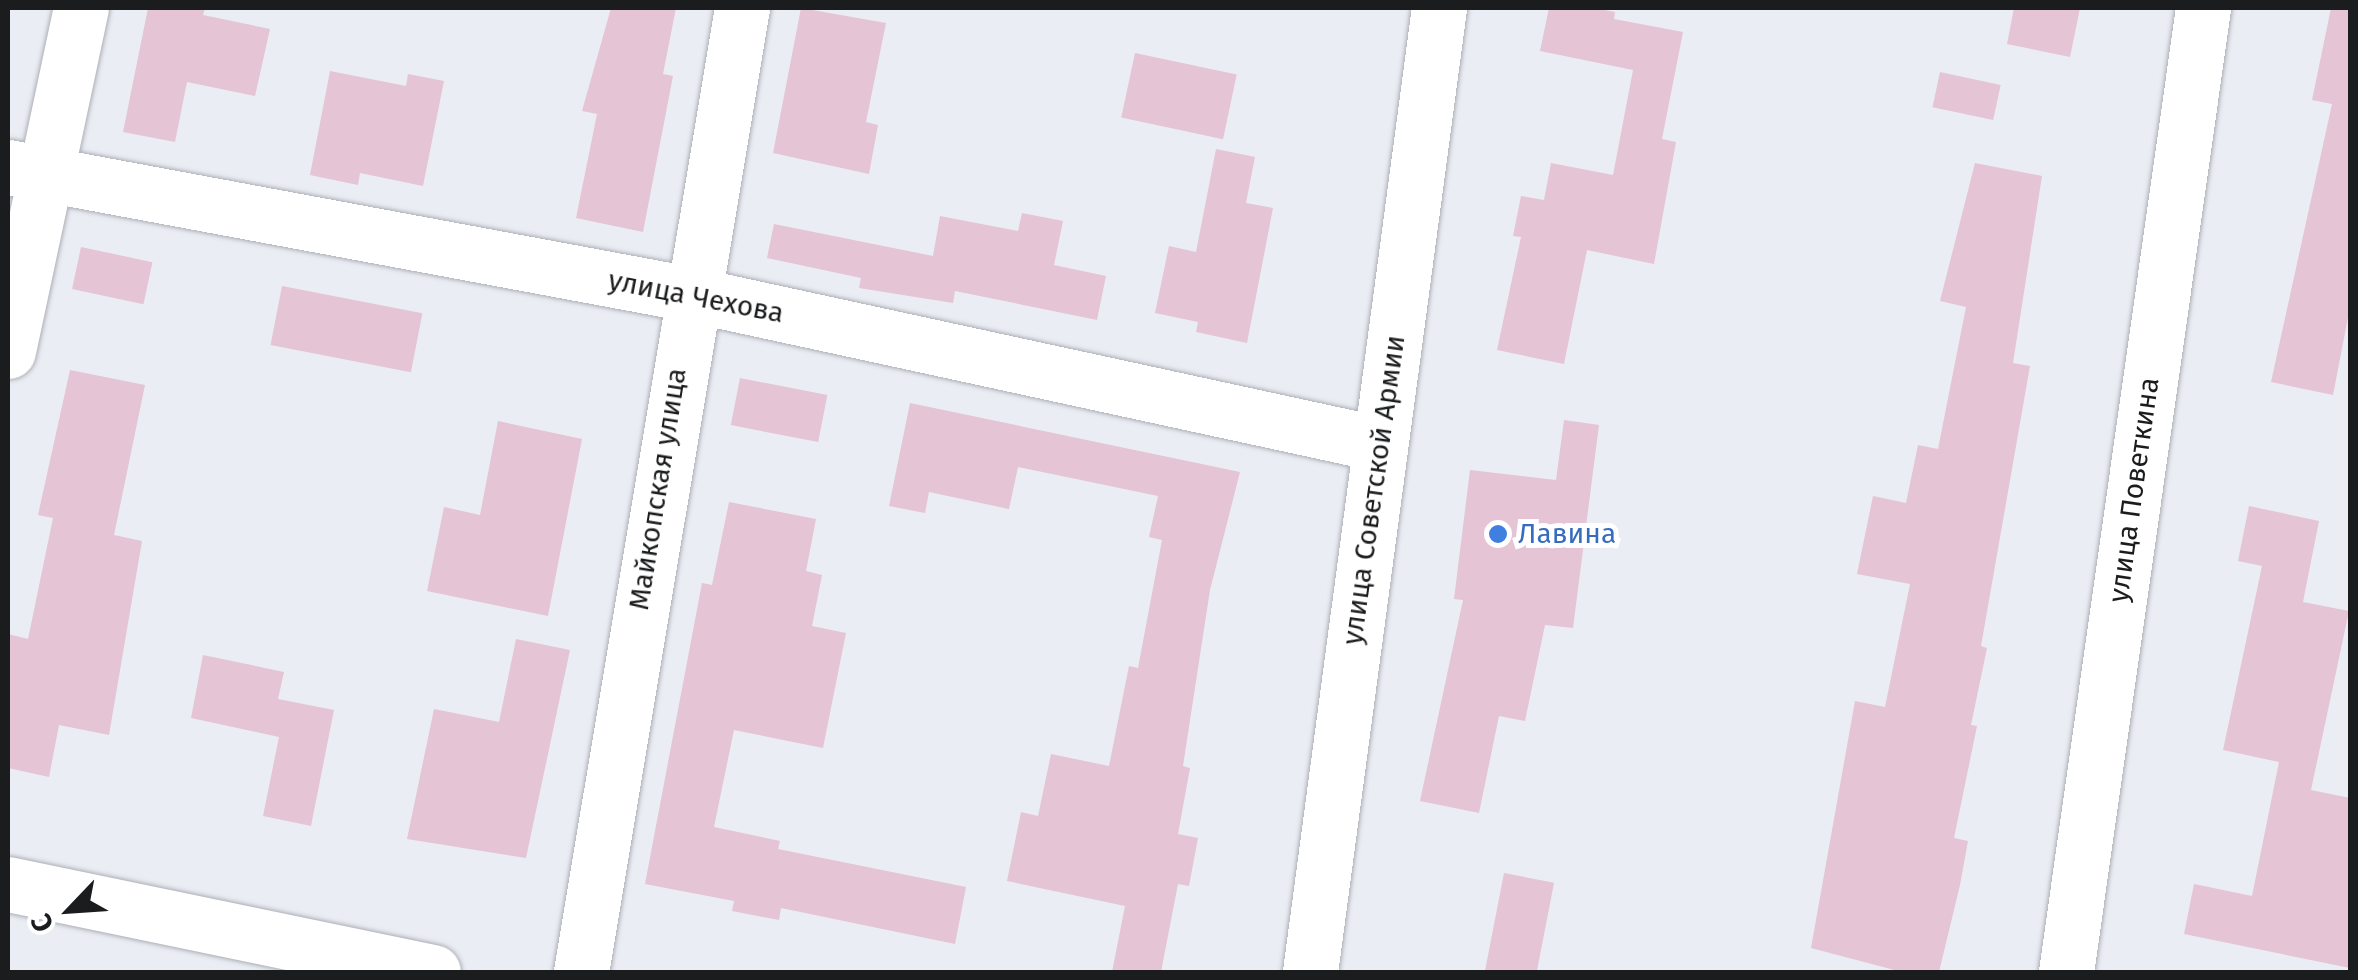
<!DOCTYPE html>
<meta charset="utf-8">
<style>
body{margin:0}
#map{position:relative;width:2358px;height:980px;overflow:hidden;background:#eaedf4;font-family:"Fira Sans",sans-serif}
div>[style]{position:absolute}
.building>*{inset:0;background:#e5c4d5;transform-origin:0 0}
.roads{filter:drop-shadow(0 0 2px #adafb6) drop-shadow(0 0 2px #adafb6)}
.minor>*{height:55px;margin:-27.5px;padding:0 27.5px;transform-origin:27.5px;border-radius:27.5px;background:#fff}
.major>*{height:55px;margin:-27.5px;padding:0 27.5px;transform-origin:27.5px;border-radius:27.5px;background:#fff}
.dots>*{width:28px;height:28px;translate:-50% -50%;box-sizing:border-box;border:5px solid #fff;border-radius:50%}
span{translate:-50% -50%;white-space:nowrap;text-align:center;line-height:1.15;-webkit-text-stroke:10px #fff;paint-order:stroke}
.street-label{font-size:28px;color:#1b1c1e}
.shop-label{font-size:28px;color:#366cbe}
.left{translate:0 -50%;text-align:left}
.frame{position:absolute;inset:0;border:10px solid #1b1c1e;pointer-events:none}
.north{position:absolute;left:20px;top:860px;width:100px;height:100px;-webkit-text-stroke:8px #fff;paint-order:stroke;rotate:245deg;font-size:28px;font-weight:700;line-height:40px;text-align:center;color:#1b1c1e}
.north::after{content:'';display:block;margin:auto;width:35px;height:45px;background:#1b1c1e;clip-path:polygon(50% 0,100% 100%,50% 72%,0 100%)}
</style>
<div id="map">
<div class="building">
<i style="clip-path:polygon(148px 8px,205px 8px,203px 15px,270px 29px,255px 96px,187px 82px,175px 142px,123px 132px)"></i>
<i style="clip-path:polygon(611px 8px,676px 8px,663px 74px,673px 76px,643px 232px,576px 218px,597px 114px,582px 111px)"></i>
<i style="clip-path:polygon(801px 8px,886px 23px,866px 122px,878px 125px,869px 174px,773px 153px)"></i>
<i style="clip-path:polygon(1549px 8px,1593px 8px,1615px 12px,1614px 19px,1683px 32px,1662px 139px,1676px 142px,1654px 264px,1587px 250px,1564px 364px,1497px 350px,1521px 237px,1513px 236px,1521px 196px,1544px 200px,1551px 163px,1613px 175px,1633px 70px,1540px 51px)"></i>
<i style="clip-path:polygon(2014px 8px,2080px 8px,2070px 57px,2007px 44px)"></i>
<i style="clip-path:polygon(2331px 8px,2350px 8px,2350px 307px,2333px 395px,2271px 382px,2332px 104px,2312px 100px)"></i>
<i style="left:1135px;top:53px;width:104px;height:66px;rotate:12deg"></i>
<i style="clip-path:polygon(330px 71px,406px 86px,408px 74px,444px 81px,423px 186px,360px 173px,358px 185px,310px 175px)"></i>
<i style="left:1940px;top:72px;width:62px;height:36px;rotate:12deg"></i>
<i style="clip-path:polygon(1216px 149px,1255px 157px,1246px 203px,1273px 208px,1247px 343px,1196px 332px,1198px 322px,1155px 313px,1169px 246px,1196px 252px)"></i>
<i style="clip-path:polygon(1975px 163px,2042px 176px,2013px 363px,2030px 366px,1981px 646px,1987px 648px,1971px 725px,1977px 726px,1954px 838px,1968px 841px,1960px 885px,1939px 972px,1902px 972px,1811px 948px,1855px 701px,1885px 707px,1910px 584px,1857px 574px,1873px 496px,1906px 503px,1918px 445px,1938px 449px,1966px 307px,1940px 301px)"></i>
<i style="clip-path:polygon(1022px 213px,1063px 221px,1054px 265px,1106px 276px,1097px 320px,955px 291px,953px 303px,859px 288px,861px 278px,767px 258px,774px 224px,933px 256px,940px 216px,1018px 231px)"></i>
<i style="left:81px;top:247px;width:73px;height:43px;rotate:12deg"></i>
<i style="left:282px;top:286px;width:143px;height:60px;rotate:11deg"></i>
<i style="clip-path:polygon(70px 370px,145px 385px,114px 535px,142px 541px,109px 735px,59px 725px,49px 777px,8px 768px,8px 634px,28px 639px,53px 518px,38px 515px)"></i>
<i style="left:740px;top:378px;width:89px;height:48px;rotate:11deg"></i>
<i style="clip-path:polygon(910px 403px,1240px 472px,1210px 590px,1183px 766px,1190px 768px,1178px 834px,1198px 838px,1189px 886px,1178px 884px,1161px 972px,1112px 972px,1125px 906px,1007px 881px,1021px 812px,1038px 816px,1051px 754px,1109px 766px,1129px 666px,1138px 668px,1162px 540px,1149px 537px,1158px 496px,1018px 467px,1009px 509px,929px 492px,925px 513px,889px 506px)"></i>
<i style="clip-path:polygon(1564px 420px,1599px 425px,1573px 628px,1545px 625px,1525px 721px,1499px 716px,1479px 813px,1420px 801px,1463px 600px,1454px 599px,1470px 470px,1556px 480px)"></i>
<i style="clip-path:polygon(498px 421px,582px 439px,548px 616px,427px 591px,444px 507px,480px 515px)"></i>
<i style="clip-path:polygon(729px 502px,816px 519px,806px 571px,822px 575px,812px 626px,846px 633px,823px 748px,734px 730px,714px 827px,780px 841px,778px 849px,966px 887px,955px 944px,781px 908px,779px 920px,732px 911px,734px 901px,645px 884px,702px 583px,712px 585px)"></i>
<i style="clip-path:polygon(2249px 506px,2319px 521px,2303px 602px,2349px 611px,2311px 790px,2350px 798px,2350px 968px,2184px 934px,2194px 884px,2252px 896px,2279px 762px,2223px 750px,2262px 566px,2238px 561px)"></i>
<i style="clip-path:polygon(516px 639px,570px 650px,526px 858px,407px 839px,434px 709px,499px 722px)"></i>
<i style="clip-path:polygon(203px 655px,284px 672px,278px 699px,334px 710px,311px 826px,263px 816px,279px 737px,191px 718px)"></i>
<i style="left:1504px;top:873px;width:51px;height:101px;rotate:11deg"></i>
</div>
<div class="roads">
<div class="minor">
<i style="left:8px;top:167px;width:694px;rotate:10.55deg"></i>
<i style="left:690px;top:294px;width:706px;rotate:12.26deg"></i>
<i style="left:8px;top:351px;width:351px;rotate:-78deg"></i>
<i style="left:581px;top:972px;width:977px;rotate:-80.52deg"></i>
<i style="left:2066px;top:972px;width:974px;rotate:-81.91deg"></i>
</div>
<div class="major">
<i style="left:8px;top:884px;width:434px;rotate:11.7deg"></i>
<i style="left:1310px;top:972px;width:973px;rotate:-82.38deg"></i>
</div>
</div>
<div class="dots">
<i style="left:1498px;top:534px;background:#3f7fe0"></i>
</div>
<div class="street-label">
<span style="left:696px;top:297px;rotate:11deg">улица Чехова</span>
<span style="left:658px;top:489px;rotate:-81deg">Майкопская улица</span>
<span style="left:1374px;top:490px;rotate:-82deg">улица Советской Армии</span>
<span style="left:2134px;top:490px;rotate:-82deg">улица Поветкина</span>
</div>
<div class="shop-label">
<span class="left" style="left:1518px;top:534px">Лавина</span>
</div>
<div class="frame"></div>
<div class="north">С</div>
</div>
